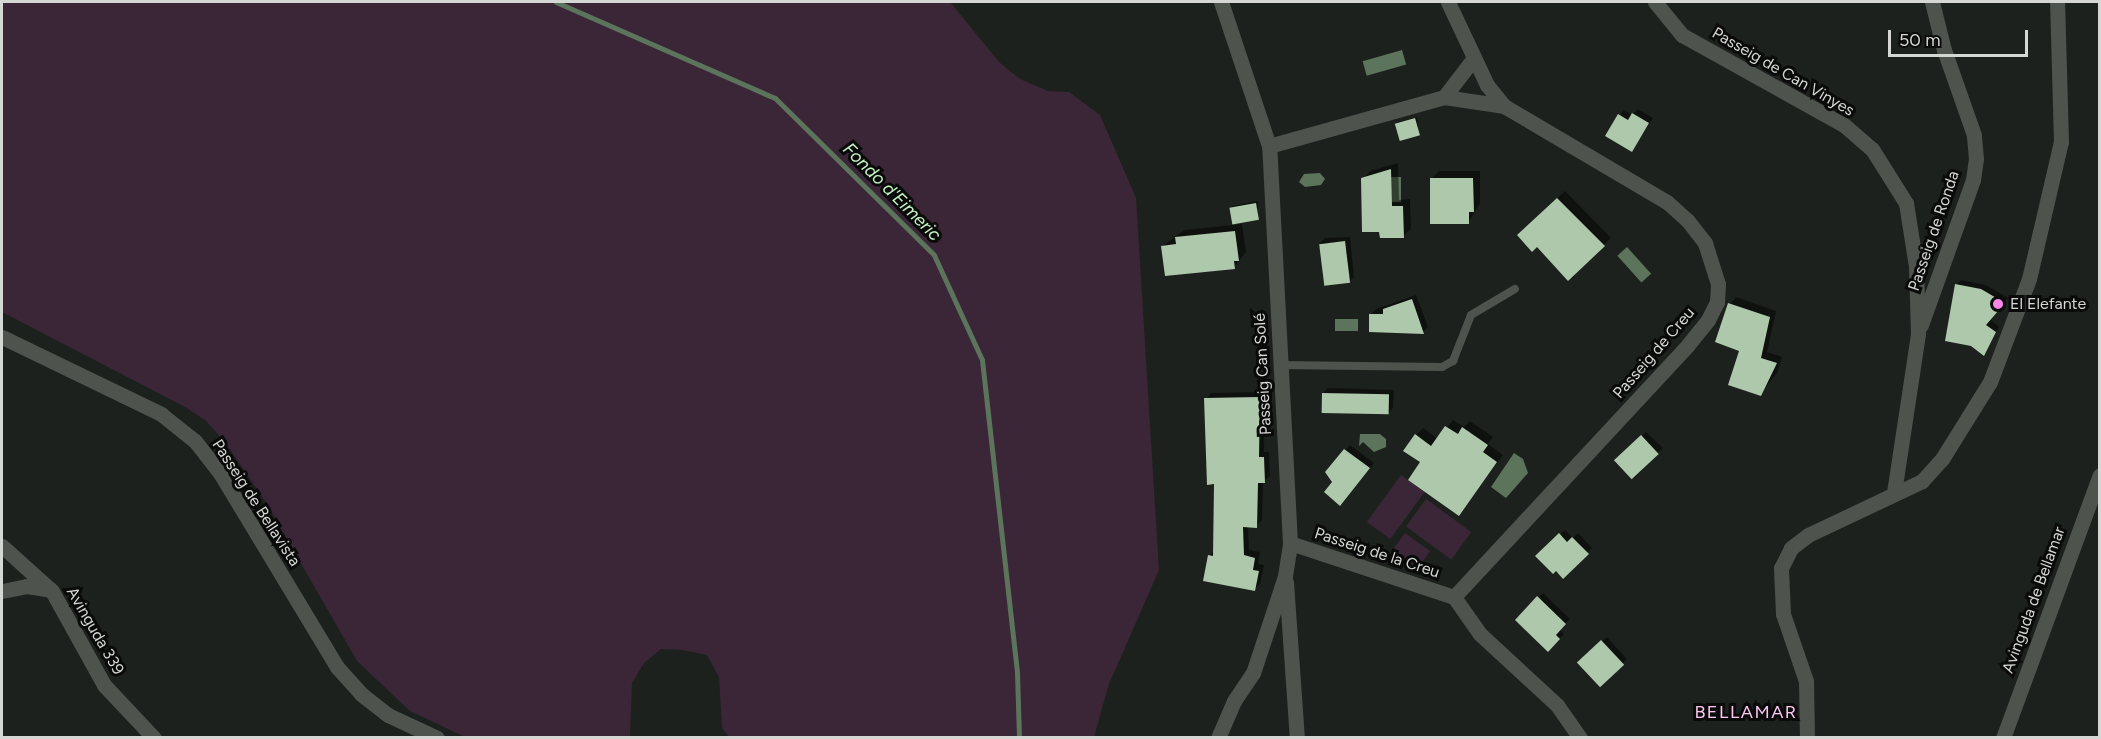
<!DOCTYPE html>
<meta charset="utf-8">
<style>
body{margin:0}
#map{position:relative;width:2101px;height:739px;overflow:hidden;background:#1d211d;font-family:Figtree,sans-serif}
div>[style]{position:absolute}
.green>*{inset:0;background:#3a2636;transform-origin:0 0}
.water>*{inset:0;background:#5c745b;transform-origin:0 0}
.shadow>*{inset:0;background:#0007;transform-origin:0 0}
.stream>*{height:5px;margin:-2.5px;padding:0 2.5px;transform-origin:2.5px;border-radius:2.5px;background:#5c745b}
.building>*{inset:0;background:#aec8ac;transform-origin:0 0}
.service>*{height:8px;margin:-4px;padding:0 4px;transform-origin:4px;border-radius:4px;background:#4e534e}
.minor>*{height:15px;margin:-7.5px;padding:0 7.5px;transform-origin:7.5px;border-radius:7.5px;background:#4e534e}
.dots>*{width:16px;height:16px;translate:-50% -50%;box-sizing:border-box;border:3px solid #090a09;border-radius:50%}
span{translate:-50% -50%;white-space:nowrap;text-align:center;line-height:1.15;-webkit-text-stroke:6px #090a09;paint-order:stroke}
.street-label{font-size:16px;color:#d4d7d4}
.poi-label{font-size:16px;color:#d4d7d4}
.left{translate:0 -50%;text-align:left}
.water-label{font-size:18px;color:#c6f3c4;font-style:italic}
.neighbourhood-label{font-size:18px;color:#fbc7f0;letter-spacing:1.5px}
.frame{position:absolute;inset:0;border:3px solid #d4d7d4;pointer-events:none}
.scale{position:absolute;left:1888px;top:30px;width:140px;height:27px;box-sizing:border-box;border:3px solid #d4d7d4;border-top:0;padding-left:8px;font-size:18px;line-height:21px;white-space:nowrap;color:#d4d7d4;-webkit-text-stroke:4px #090a09;paint-order:stroke}
</style>
<div id="map">
<div class="green">
<i style="clip-path:polygon(2px 2px,950px 2px,1000px 63px,1020px 79px,1048px 91px,1069px 92px,1100px 115px,1136px 198px,1159px 570px,1109px 684px,1094px 737px,729px 737px,722px 728px,719px 677px,707px 655px,683px 650px,661px 649px,644px 663px,632px 683px,630px 737px,465px 737px,410px 711px,357px 661px,267px 504px,225px 442px,206px 421px,187px 408px,2px 312px)"></i>
<i style="left:1401px;top:475px;width:29px;height:58px;rotate:36deg"></i>
<i style="left:1426px;top:499px;width:56px;height:34px;rotate:36deg"></i>
<i style="left:1405px;top:533px;width:31px;height:21px;rotate:36deg"></i>
</div>
<div class="water">
<i style="left:1402px;top:50px;width:15px;height:41px;rotate:74deg"></i>
<i style="clip-path:polygon(1320px 173px,1325px 179px,1321px 185px,1305px 187px,1299px 182px,1304px 174px)"></i>
<i style="left:1391px;top:177px;width:10px;height:25px"></i>
<i style="left:1627px;top:247px;width:36px;height:13px;rotate:48deg"></i>
<i style="left:1335px;top:319px;width:23px;height:12px"></i>
<i style="clip-path:polygon(1360px 434px,1380px 434px,1386px 439px,1386px 447px,1374px 452px,1363px 442px,1359px 446px)"></i>
<i style="clip-path:polygon(1514px 453px,1523px 459px,1528px 473px,1506px 498px,1491px 487px)"></i>
</div>
<div class="shadow">
<i style="clip-path:polygon(1638px 109px,1653px 118px,1632px 150px,1620px 115px,1624px 110px,1632px 115px)"></i>
<i style="clip-path:polygon(1417px 117px,1419px 133px,1396px 124px,1398px 122px)"></i>
<i style="clip-path:polygon(1398px 163px,1399px 200px,1410px 199px,1411px 229px,1403px 236px,1363px 179px,1370px 171px)"></i>
<i style="clip-path:polygon(1439px 171px,1480px 171px,1480px 203px,1468px 223px,1432px 178px)"></i>
<i style="clip-path:polygon(1565px 191px,1611px 238px,1604px 245px,1537px 245px,1526px 227px)"></i>
<i style="clip-path:polygon(1258px 201px,1258px 218px,1230px 208px,1232px 206px)"></i>
<i style="clip-path:polygon(1242px 224px,1246px 252px,1234px 267px,1163px 246px,1184px 230px)"></i>
<i style="clip-path:polygon(1350px 237px,1354px 277px,1349px 282px,1320px 243px,1325px 238px)"></i>
<i style="clip-path:polygon(1961px 280px,1986px 285px,2008px 298px,1990px 319px,1999px 327px,1984px 354px,1956px 285px)"></i>
<i style="clip-path:polygon(1416px 295px,1428px 327px,1423px 332px,1370px 331px,1371px 314px,1376px 309px)"></i>
<i style="clip-path:polygon(1736px 297px,1776px 311px,1767px 352px,1782px 357px,1777px 373px,1760px 394px,1741px 350px,1730px 304px)"></i>
<i style="clip-path:polygon(1328px 388px,1394px 390px,1393px 408px,1388px 413px,1323px 393px)"></i>
<i style="clip-path:polygon(1265px 392px,1264px 452px,1269px 452px,1270px 476px,1263px 482px,1262px 520px,1256px 526px,1248px 526px,1249px 550px,1260px 552px,1258px 564px,1264px 565px,1260px 584px,1254px 589px,1209px 556px,1214px 551px,1215px 483px,1206px 399px,1211px 393px)"></i>
<i style="clip-path:polygon(1453px 420px,1464px 427px,1470px 421px,1493px 437px,1488px 444px,1503px 455px,1459px 514px,1422px 462px,1416px 435px,1423px 428px,1438px 439px)"></i>
<i style="left:1646px;top:432px;width:23px;height:42px;rotate:43deg"></i>
<i style="clip-path:polygon(1350px 445px,1374px 463px,1345px 499px,1328px 472px)"></i>
<i style="clip-path:polygon(1565px 530px,1573px 538px,1578px 533px,1592px 548px,1563px 577px,1537px 556px)"></i>
<i style="clip-path:polygon(1543px 593px,1570px 619px,1559px 629px,1564px 634px,1548px 650px,1517px 620px)"></i>
<i style="clip-path:polygon(1607px 637px,1627px 659px,1622px 664px,1584px 657px)"></i>
</div>
<div class="stream">
<i style="left:556px;top:2px;width:239px;rotate:23.7deg"></i>
<i style="left:775px;top:98px;width:223px;rotate:44.6deg"></i>
<i style="left:934px;top:255px;width:115px;rotate:65.4deg"></i>
<i style="left:982px;top:360px;width:315px;rotate:83.6deg"></i>
<i style="left:1017px;top:673px;width:65px;rotate:88.2deg"></i>
</div>
<div class="building">
<i style="clip-path:polygon(1632px 113px,1649px 123px,1632px 152px,1605px 136px,1618px 114px,1628px 120px)"></i>
<i style="left:1415px;top:118px;width:18px;height:21px;rotate:74deg"></i>
<i style="clip-path:polygon(1391px 169px,1392px 206px,1403px 206px,1404px 238px,1380px 238px,1379px 232px,1362px 232px,1361px 178px)"></i>
<i style="clip-path:polygon(1430px 178px,1473px 178px,1474px 212px,1469px 212px,1469px 224px,1430px 224px)"></i>
<i style="clip-path:polygon(1557px 198px,1605px 246px,1568px 281px,1537px 247px,1532px 252px,1517px 235px)"></i>
<i style="left:1256px;top:203px;width:17px;height:27px;rotate:80deg"></i>
<i style="clip-path:polygon(1235px 231px,1239px 261px,1234px 261px,1235px 269px,1165px 276px,1161px 246px,1176px 244px,1175px 237px)"></i>
<i style="left:1345px;top:241px;width:42px;height:26px;rotate:83deg"></i>
<i style="clip-path:polygon(1955px 284px,1981px 289px,2005px 303px,1986px 325px,1996px 332px,1984px 356px,1971px 346px,1945px 341px)"></i>
<i style="clip-path:polygon(1412px 299px,1424px 334px,1369px 332px,1369px 314px,1383px 314px,1383px 309px)"></i>
<i style="clip-path:polygon(1728px 303px,1770px 317px,1761px 358px,1777px 363px,1761px 396px,1728px 385px,1739px 351px,1715px 342px)"></i>
<i style="left:1322px;top:393px;width:67px;height:20px;rotate:1deg"></i>
<i style="clip-path:polygon(1260px 397px,1259px 457px,1264px 457px,1265px 483px,1258px 483px,1257px 528px,1243px 527px,1244px 555px,1255px 558px,1253px 570px,1259px 571px,1255px 591px,1203px 581px,1208px 555px,1213px 556px,1214px 484px,1207px 485px,1204px 398px)"></i>
<i style="clip-path:polygon(1445px 426px,1458px 434px,1462px 427px,1488px 445px,1483px 452px,1497px 462px,1459px 516px,1408px 480px,1420px 462px,1403px 451px,1415px 434px,1431px 446px)"></i>
<i style="left:1641px;top:435px;width:26px;height:37px;rotate:47deg"></i>
<i style="clip-path:polygon(1344px 449px,1370px 468px,1340px 506px,1324px 492px,1332px 482px,1325px 472px)"></i>
<i style="clip-path:polygon(1559px 533px,1567px 542px,1572px 537px,1589px 554px,1563px 579px,1556px 571px,1553px 574px,1535px 556px)"></i>
<i style="clip-path:polygon(1537px 596px,1566px 624px,1556px 635px,1560px 639px,1548px 652px,1515px 620px)"></i>
<i style="left:1601px;top:640px;width:34px;height:33px;rotate:47deg"></i>
</div>
<div class="service">
<i style="left:1280px;top:365px;width:162px;rotate:0.7deg"></i>
<i style="left:1442px;top:367px;width:13px;rotate:-29deg"></i>
<i style="left:1453px;top:361px;width:49px;rotate:-68.6deg"></i>
<i style="left:1471px;top:315px;width:51px;rotate:-30.6deg"></i>
</div>
<div class="minor">
<i style="left:1448px;top:2px;width:92px;rotate:64.8deg"></i>
<i style="left:1487px;top:85px;width:27px;rotate:51deg"></i>
<i style="left:1504px;top:106px;width:189px;rotate:30.5deg"></i>
<i style="left:1667px;top:202px;width:28px;rotate:42deg"></i>
<i style="left:1688px;top:221px;width:28px;rotate:52deg"></i>
<i style="left:1705px;top:243px;width:43px;rotate:72.4deg"></i>
<i style="left:1718px;top:284px;width:18px;rotate:93deg"></i>
<i style="left:1717px;top:302px;width:20px;rotate:117deg"></i>
<i style="left:1708px;top:320px;width:32px;rotate:129deg"></i>
<i style="left:1688px;top:345px;width:344px;rotate:132.9deg"></i>
<i style="left:1655px;top:2px;width:43px;rotate:50.7deg"></i>
<i style="left:1682px;top:35px;width:185px;rotate:29.1deg"></i>
<i style="left:1844px;top:125px;width:37px;rotate:41deg"></i>
<i style="left:1872px;top:149px;width:64px;rotate:57.8deg"></i>
<i style="left:1906px;top:203px;width:64px;rotate:81deg"></i>
<i style="left:1916px;top:266px;width:68px;rotate:88.3deg"></i>
<i style="left:1918px;top:334px;width:160px;rotate:98.6deg"></i>
<i style="left:1444px;top:97px;width:61px;rotate:8.5deg"></i>
<i style="left:1269px;top:146px;width:182px;rotate:-15.6deg"></i>
<i style="left:1444px;top:97px;width:49px;rotate:-52.4deg"></i>
<i style="left:1921px;top:325px;width:154px;rotate:-70.3deg"></i>
<i style="left:1973px;top:180px;width:21px;rotate:-82deg"></i>
<i style="left:1976px;top:159px;width:24px;rotate:-95deg"></i>
<i style="left:1974px;top:135px;width:90px;rotate:-109.4deg"></i>
<i style="left:1944px;top:50px;width:49px;rotate:-104deg"></i>
<i style="left:2px;top:337px;width:177px;rotate:25.8deg"></i>
<i style="left:161px;top:414px;width:43px;rotate:38.5deg"></i>
<i style="left:195px;top:441px;width:41px;rotate:52deg"></i>
<i style="left:220px;top:473px;width:227px;rotate:58.9deg"></i>
<i style="left:337px;top:667px;width:36px;rotate:48deg"></i>
<i style="left:361px;top:694px;width:34px;rotate:38deg"></i>
<i style="left:388px;top:715px;width:54px;rotate:25.1deg"></i>
<i style="left:1290px;top:543px;width:173px;rotate:18.2deg"></i>
<i style="left:2px;top:546px;width:67px;rotate:42deg"></i>
<i style="left:52px;top:591px;width:107px;rotate:61deg"></i>
<i style="left:104px;top:685px;width:73px;rotate:46.7deg"></i>
<i style="left:1286px;top:582px;width:156px;rotate:86deg"></i>
<i style="left:2px;top:591px;width:25px;rotate:-11deg"></i>
<i style="left:27px;top:586px;width:24px;rotate:9deg"></i>
<i style="left:1454px;top:597px;width:45px;rotate:54.9deg"></i>
<i style="left:1480px;top:634px;width:105px;rotate:42.7deg"></i>
<i style="left:1557px;top:705px;width:40px;rotate:55.1deg"></i>
<i style="left:1218px;top:738px;width:40px;rotate:-66.6deg"></i>
<i style="left:1234px;top:701px;width:34px;rotate:-56deg"></i>
<i style="left:1253px;top:673px;width:102px;rotate:-71.7deg"></i>
<i style="left:1285px;top:576px;width:33px;rotate:-81deg"></i>
<i style="left:1290px;top:543px;width:398px;rotate:-93deg"></i>
<i style="left:1269px;top:146px;width:152px;rotate:-108.4deg"></i>
<i style="left:1807px;top:738px;width:57px;rotate:-91deg"></i>
<i style="left:1806px;top:681px;width:71px;rotate:-108.9deg"></i>
<i style="left:1783px;top:614px;width:46px;rotate:-92.5deg"></i>
<i style="left:1781px;top:568px;width:22px;rotate:-63deg"></i>
<i style="left:1791px;top:548px;width:21px;rotate:-37deg"></i>
<i style="left:1808px;top:535px;width:126px;rotate:-25.3deg"></i>
<i style="left:1922px;top:481px;width:30px;rotate:-48deg"></i>
<i style="left:1942px;top:459px;width:91px;rotate:-58.1deg"></i>
<i style="left:1990px;top:382px;width:110px;rotate:-69.3deg"></i>
<i style="left:2029px;top:279px;width:141px;rotate:-76.9deg"></i>
<i style="left:2061px;top:142px;width:140px;rotate:-91.6deg"></i>
<i style="left:2003px;top:738px;width:280px;rotate:-69.8deg"></i>
</div>
<div class="dots">
<i style="left:1998px;top:304px;background:#fa87e7"></i>
</div>
<div class="street-label">
<span style="left:1783px;top:72px;rotate:30deg">Passeig de Can Vinyes</span>
<span style="left:1934px;top:231px;rotate:-71deg">Passeig de Ronda</span>
<span style="left:1654px;top:353px;rotate:-49deg">Passeig de Creu</span>
<span style="left:1263px;top:374px;rotate:-93deg">Passeig Can Solé</span>
<span style="left:256px;top:503px;rotate:57deg">Passeig de Bellavista</span>
<span style="left:1377px;top:553px;rotate:18deg">Passeig de la Creu</span>
<span style="left:2034px;top:600px;rotate:-70deg">Avinguda de Bellamar</span>
<span style="left:95px;top:631px;rotate:60deg">Avinguda 339</span>
</div>
<div class="poi-label">
<span class="left" style="left:2010px;top:304px">El Elefante</span>
</div>
<div class="water-label">
<span style="left:892px;top:192px;rotate:45deg">Fondo d'Eimeric</span>
</div>
<div class="neighbourhood-label">
<span style="left:1746px;top:712px">BELLAMAR</span>
</div>
<div class="frame"></div>
<div class="scale">50 m</div>
</div>
